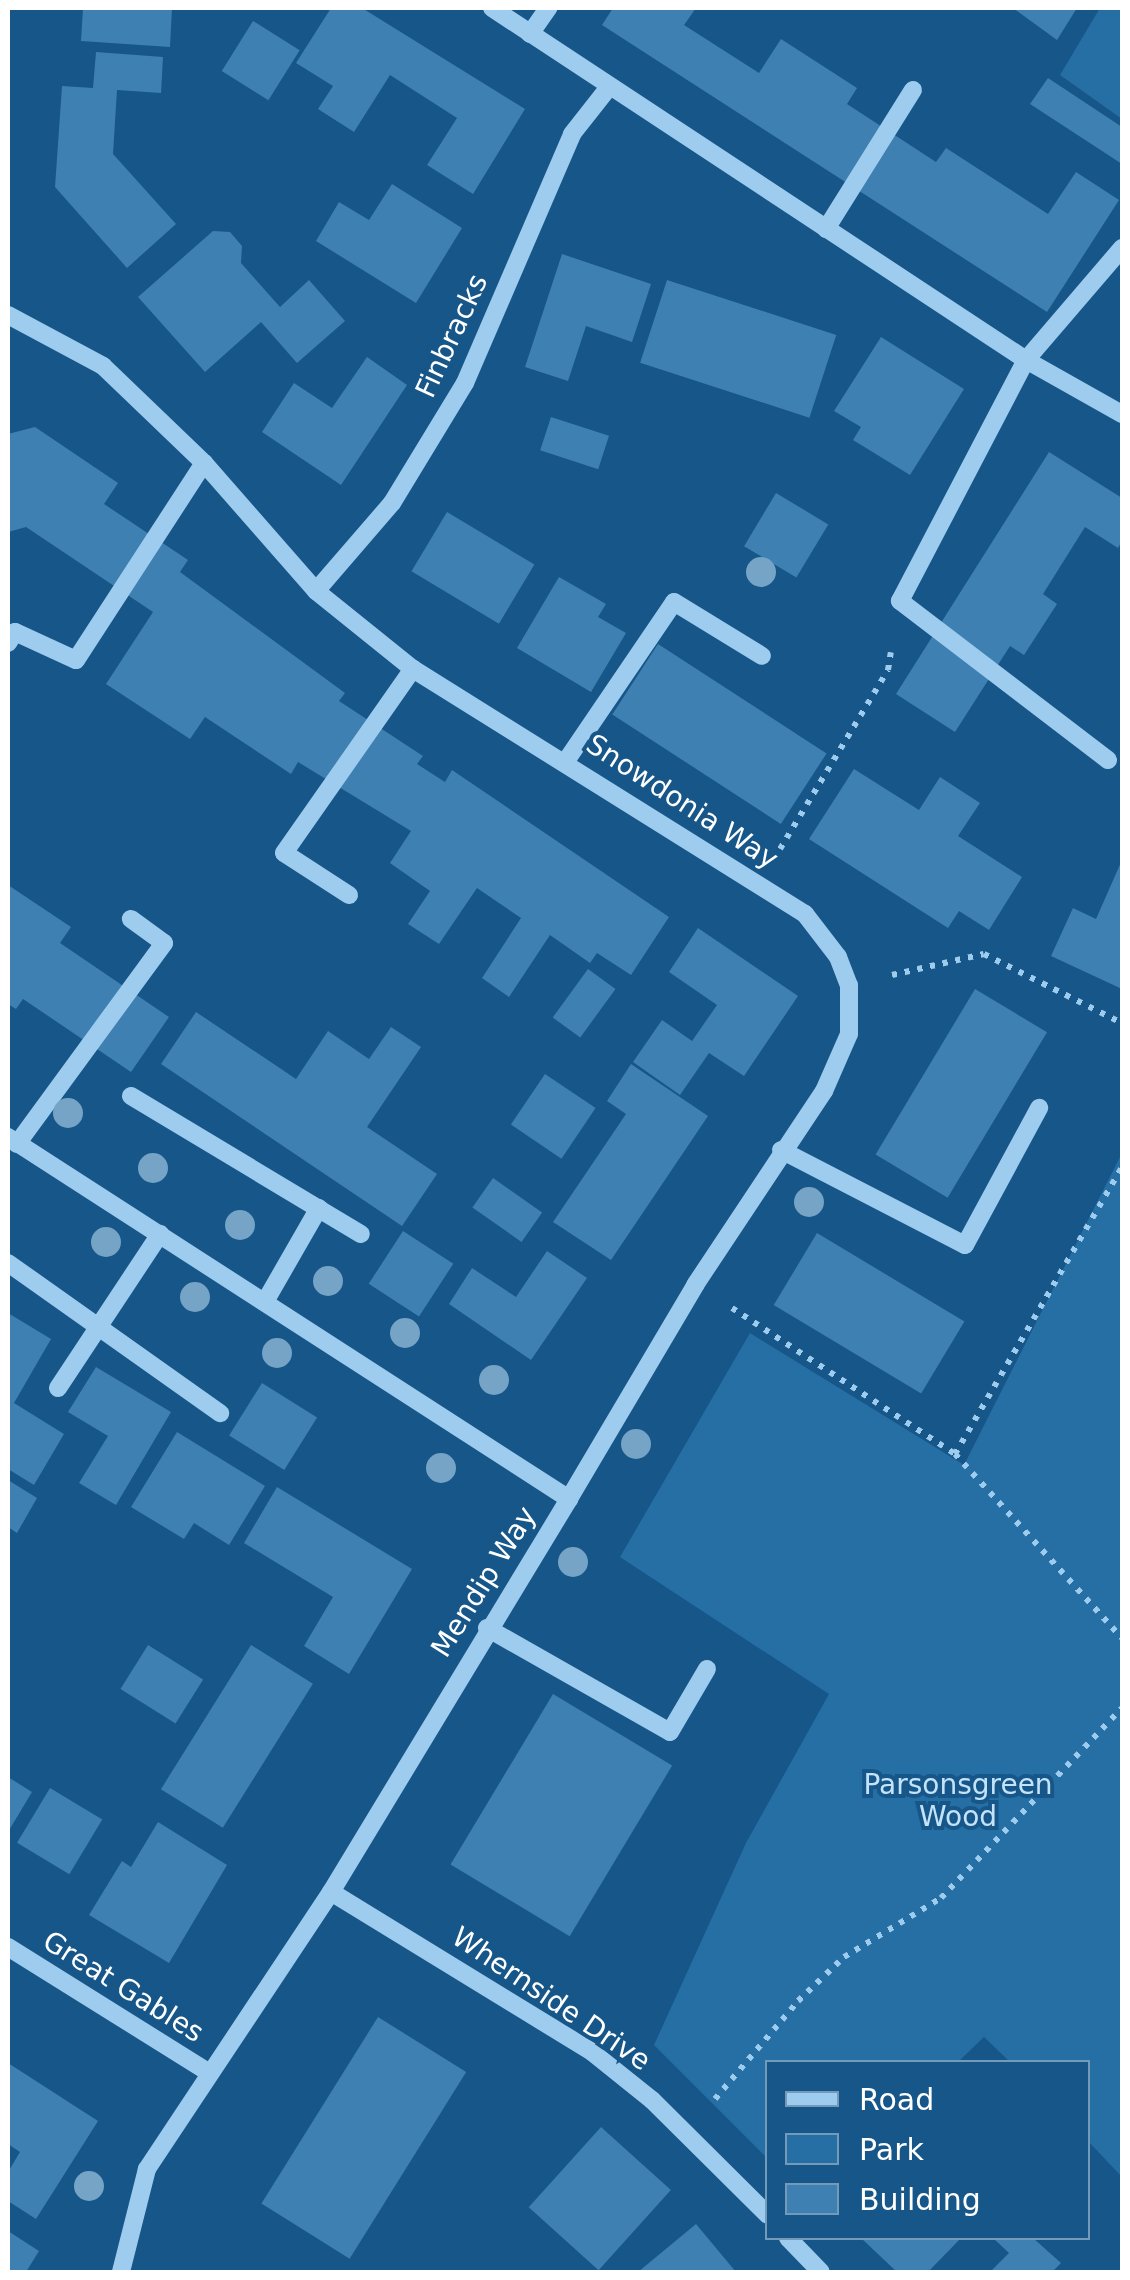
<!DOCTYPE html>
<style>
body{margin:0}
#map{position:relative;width:1130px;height:2280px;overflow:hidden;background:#165688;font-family:"DejaVu Sans",sans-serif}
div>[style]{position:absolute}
.green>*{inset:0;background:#266fa5}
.building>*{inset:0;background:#3e80b1;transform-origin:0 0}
.path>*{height:6px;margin-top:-3px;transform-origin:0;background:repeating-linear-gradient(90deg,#9dccee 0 5px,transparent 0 13px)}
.minor>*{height:18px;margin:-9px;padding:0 9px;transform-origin:9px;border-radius:9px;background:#9dccee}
.trees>*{width:30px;height:30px;margin:-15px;border-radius:50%;background:#75a4c7}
span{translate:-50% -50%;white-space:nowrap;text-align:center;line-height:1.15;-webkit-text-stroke:8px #165688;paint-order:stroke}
.street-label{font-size:28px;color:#fff}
.park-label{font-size:28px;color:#c3e3fa}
.frame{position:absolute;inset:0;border:10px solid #fff;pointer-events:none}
.legend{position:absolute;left:765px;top:2060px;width:325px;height:180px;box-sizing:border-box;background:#165688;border:2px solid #739ab8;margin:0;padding:12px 18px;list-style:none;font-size:30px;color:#fff}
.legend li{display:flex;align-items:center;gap:20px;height:50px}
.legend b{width:50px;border:2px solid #739ab8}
</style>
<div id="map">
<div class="green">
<i style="clip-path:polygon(1100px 8px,1122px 8px,1122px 119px,1060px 75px)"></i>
<i style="clip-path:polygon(1122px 1153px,1122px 2177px,1088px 2141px,1088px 2062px,1010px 2062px,984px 2037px,958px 2062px,768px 2062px,767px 2158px,654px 2045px,746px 1843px,829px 1694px,620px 1557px,750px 1333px,964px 1465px)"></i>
</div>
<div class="building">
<i style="clip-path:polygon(83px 8px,172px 8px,170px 47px,81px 41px)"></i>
<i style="clip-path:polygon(331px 8px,362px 8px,525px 109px,473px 194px,427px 165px,457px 118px,390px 75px,354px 132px,318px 109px,333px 86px,296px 63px)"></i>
<i style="clip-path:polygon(613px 8px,696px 8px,684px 25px,759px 73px,781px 39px,857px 88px,847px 104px,936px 162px,946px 148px,1048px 214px,1076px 172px,1119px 200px,1047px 312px,602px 25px)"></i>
<i style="clip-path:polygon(1013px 8px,1077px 8px,1057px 40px)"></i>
<i style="left:253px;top:21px;width:55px;height:59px;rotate:32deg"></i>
<i style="clip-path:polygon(96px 52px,163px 57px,161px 93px,117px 90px,113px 154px,176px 224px,127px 268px,55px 187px,62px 86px,93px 88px)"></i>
<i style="clip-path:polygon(1048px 78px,1122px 127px,1122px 164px,1030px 104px)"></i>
<i style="clip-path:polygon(392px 184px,462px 228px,416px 303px,316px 241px,339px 202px,369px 220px)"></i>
<i style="clip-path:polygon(213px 231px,230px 232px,242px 246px,241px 263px,280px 307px,309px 280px,345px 321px,297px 363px,261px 322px,205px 372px,138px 297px)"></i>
<i style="clip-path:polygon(562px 254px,651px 284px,632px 342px,586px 326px,568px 381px,525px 367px)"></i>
<i style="left:667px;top:280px;width:178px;height:87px;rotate:18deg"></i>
<i style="clip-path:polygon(881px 337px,964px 389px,910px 475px,853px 440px,861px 427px,834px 411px)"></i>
<i style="clip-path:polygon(367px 357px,407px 385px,341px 485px,262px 432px,294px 383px,332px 408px)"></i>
<i style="left:551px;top:417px;width:61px;height:35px;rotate:18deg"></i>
<i style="clip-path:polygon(35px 427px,118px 483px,104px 504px,188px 560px,180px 572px,345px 693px,339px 701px,423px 756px,417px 764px,445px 782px,452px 770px,669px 917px,631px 975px,597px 953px,590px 963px,550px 935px,509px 997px,482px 978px,521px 918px,477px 888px,439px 944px,408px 924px,430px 891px,390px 863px,411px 831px,298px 762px,291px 774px,205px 717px,190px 739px,106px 684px,153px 612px,26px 527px,8px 532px,8px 434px)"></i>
<i style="clip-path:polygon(1049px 452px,1122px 498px,1122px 541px,1118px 548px,1085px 527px,1043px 594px,1057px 604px,1024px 655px,1010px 646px,955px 732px,896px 694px)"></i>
<i style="left:776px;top:493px;width:61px;height:62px;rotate:31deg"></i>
<i style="left:447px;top:512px;width:102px;height:69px;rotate:31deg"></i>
<i style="clip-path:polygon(559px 577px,606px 604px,598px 617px,626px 633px,591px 692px,517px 648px)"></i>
<i style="left:658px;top:644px;width:201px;height:84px;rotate:33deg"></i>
<i style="clip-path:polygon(854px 769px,919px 810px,940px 777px,980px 803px,958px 836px,1022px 877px,989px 930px,959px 911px,948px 928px,809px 839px)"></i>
<i style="clip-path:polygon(1122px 860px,1122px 989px,1051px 956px,1073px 908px,1096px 919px)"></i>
<i style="clip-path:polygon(8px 885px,71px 927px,60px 943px,169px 1017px,131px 1072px,23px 999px,16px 1009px,8px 1004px)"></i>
<i style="clip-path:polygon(698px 928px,798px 996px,744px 1076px,709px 1053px,680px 1095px,633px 1062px,662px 1020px,692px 1041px,717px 1005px,669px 972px)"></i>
<i style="left:588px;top:969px;width:34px;height:60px;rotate:36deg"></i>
<i style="left:975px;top:989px;width:84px;height:193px;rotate:31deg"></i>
<i style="clip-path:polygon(196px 1012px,296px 1079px,328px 1031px,369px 1059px,391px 1027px,421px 1047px,367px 1127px,437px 1174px,402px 1226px,161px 1064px)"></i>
<i style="clip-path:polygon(631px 1064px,708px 1116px,611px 1260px,553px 1222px,626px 1114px,607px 1101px)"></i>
<i style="left:545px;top:1074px;width:61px;height:61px;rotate:34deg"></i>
<i style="left:493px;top:1178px;width:60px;height:36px;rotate:35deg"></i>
<i style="left:403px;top:1231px;width:60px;height:63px;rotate:33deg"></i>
<i style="left:817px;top:1233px;width:172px;height:84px;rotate:31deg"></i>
<i style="clip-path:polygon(547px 1251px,587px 1278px,531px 1360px,449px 1304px,472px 1268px,516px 1297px)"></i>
<i style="clip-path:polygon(8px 1313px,51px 1339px,14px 1403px,64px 1434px,34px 1485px,8px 1469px)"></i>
<i style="clip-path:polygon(96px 1367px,171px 1412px,116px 1505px,79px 1483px,108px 1436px,68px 1412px)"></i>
<i style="left:262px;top:1383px;width:65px;height:62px;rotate:32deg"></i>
<i style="clip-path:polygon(177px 1432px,265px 1486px,229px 1545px,194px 1523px,184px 1539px,131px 1507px)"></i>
<i style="clip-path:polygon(8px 1480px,37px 1498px,17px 1533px,8px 1527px)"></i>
<i style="clip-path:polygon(277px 1487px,412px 1569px,349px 1674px,304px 1646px,333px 1597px,244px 1543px)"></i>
<i style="left:148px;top:1645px;width:65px;height:52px;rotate:32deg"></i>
<i style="left:251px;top:1645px;width:73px;height:170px;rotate:32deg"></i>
<i style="left:553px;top:1694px;width:139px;height:199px;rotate:31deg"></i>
<i style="clip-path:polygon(8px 1777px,32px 1792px,8px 1832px)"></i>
<i style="left:50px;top:1788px;width:61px;height:64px;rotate:31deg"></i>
<i style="clip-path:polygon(158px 1822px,227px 1865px,169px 1963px,89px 1915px,122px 1861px,131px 1867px)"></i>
<i style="left:378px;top:2017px;width:104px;height:220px;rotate:32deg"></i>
<i style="clip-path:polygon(8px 2063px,98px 2121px,36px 2219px,8px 2201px,8px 2172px,20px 2152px,8px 2144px)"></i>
<i style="left:601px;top:2127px;width:94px;height:108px;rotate:42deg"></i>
<i style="clip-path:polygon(696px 2224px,736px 2272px,638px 2272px)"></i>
<i style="clip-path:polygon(8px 2231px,39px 2251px,26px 2272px,8px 2272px)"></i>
<i style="clip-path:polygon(861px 2238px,961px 2238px,928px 2272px,897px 2272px)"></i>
<i style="clip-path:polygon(993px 2238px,1033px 2238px,1061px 2263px,1052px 2272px,990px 2272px,1009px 2253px)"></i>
</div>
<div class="path">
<i style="left:780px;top:849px;width:209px;rotate:-58.9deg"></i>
<i style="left:888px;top:670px;width:18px;rotate:-81deg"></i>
<i style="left:892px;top:975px;width:94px;rotate:-12.9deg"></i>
<i style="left:984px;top:954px;width:154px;rotate:26.6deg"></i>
<i style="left:732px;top:1308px;width:267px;rotate:33.2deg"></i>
<i style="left:955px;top:1454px;width:332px;rotate:-59.8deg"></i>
<i style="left:955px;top:1454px;width:248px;rotate:47.8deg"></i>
<i style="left:715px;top:2099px;width:128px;rotate:-49.7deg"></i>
<i style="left:798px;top:2001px;width:64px;rotate:-43.7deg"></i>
<i style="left:844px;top:1957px;width:114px;rotate:-31.3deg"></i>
<i style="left:941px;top:1898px;width:262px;rotate:-46.4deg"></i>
</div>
<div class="minor">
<i style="left:492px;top:8px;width:640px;rotate:33.39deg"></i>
<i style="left:1026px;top:360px;width:110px;rotate:29.4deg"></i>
<i style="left:530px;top:34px;width:32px;rotate:-55deg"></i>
<i style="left:826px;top:229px;width:164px;rotate:-58deg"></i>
<i style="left:8px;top:315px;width:108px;rotate:28.2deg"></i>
<i style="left:103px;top:366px;width:140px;rotate:43.8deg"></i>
<i style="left:204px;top:463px;width:170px;rotate:48.8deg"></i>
<i style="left:316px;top:591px;width:124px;rotate:38.8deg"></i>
<i style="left:413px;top:669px;width:462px;rotate:32deg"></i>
<i style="left:805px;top:914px;width:54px;rotate:52.5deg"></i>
<i style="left:838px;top:957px;width:30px;rotate:69deg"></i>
<i style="left:849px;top:985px;width:49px;rotate:90deg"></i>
<i style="left:849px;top:1034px;width:62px;rotate:113.7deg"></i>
<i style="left:824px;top:1091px;width:232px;rotate:123.6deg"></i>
<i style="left:696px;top:1284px;width:250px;rotate:120.6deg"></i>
<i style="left:316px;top:591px;width:116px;rotate:-49.2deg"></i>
<i style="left:392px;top:503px;width:140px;rotate:-58.7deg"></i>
<i style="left:465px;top:383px;width:271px;rotate:-66.7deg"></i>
<i style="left:572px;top:134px;width:60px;rotate:-51.8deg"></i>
<i style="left:8px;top:643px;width:13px;rotate:-58deg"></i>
<i style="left:15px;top:632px;width:67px;rotate:24.7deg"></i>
<i style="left:76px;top:660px;width:235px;rotate:-57deg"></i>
<i style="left:1108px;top:760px;width:262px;rotate:-142.6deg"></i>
<i style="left:900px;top:601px;width:272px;rotate:-62.4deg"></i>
<i style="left:1026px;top:360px;width:148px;rotate:-49.4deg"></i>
<i style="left:566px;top:761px;width:192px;rotate:-55.8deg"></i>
<i style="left:674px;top:602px;width:103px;rotate:31.5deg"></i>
<i style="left:349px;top:895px;width:77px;rotate:-147.1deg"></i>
<i style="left:284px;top:853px;width:225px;rotate:-55deg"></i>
<i style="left:131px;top:1096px;width:268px;rotate:31deg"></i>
<i style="left:8px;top:1137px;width:668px;rotate:32.83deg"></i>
<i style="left:569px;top:1499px;width:459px;rotate:121.2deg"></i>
<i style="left:331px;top:1892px;width:333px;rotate:123.6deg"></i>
<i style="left:147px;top:2169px;width:106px;rotate:104.2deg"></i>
<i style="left:17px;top:1144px;width:249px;rotate:-53.8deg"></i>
<i style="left:164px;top:943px;width:41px;rotate:-144deg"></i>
<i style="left:781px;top:1150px;width:207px;rotate:27.3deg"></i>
<i style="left:965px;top:1245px;width:156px;rotate:-61.6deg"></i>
<i style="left:8px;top:1263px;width:260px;rotate:35.3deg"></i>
<i style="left:266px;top:1300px;width:106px;rotate:-60.1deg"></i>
<i style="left:58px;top:1388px;width:185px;rotate:-56.5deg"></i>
<i style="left:487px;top:1628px;width:210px;rotate:29.6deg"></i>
<i style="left:670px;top:1732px;width:73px;rotate:-59.6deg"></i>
<i style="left:331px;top:1892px;width:306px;rotate:31.5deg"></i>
<i style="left:592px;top:2052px;width:77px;rotate:38.7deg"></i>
<i style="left:652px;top:2100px;width:163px;rotate:44.8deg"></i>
<i style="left:8px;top:1947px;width:238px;rotate:32deg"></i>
<i style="left:788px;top:2238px;width:47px;rotate:45.9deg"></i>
</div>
<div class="trees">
<i style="left:761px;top:572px"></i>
<i style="left:68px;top:1113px"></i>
<i style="left:153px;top:1168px"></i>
<i style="left:809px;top:1202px"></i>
<i style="left:240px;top:1225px"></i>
<i style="left:106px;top:1242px"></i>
<i style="left:328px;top:1281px"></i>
<i style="left:195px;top:1297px"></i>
<i style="left:405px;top:1333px"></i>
<i style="left:277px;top:1353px"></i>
<i style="left:494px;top:1380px"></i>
<i style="left:636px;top:1444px"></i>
<i style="left:441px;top:1468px"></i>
<i style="left:573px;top:1562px"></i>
<i style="left:89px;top:2186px"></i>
</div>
<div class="street-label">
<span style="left:452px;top:336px;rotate:-65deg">Finbracks</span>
<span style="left:682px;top:802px;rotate:33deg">Snowdonia Way</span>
<span style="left:484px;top:1582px;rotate:-58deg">Mendip Way</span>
<span style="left:123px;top:1987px;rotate:32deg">Great Gables</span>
<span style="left:551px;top:1999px;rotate:34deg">Whernside Drive</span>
</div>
<div class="park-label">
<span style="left:958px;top:1801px">Parsonsgreen<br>Wood</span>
</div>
<div class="frame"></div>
<ul class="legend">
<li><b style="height:12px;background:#9dccee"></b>Road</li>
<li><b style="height:28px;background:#266fa5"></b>Park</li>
<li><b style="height:28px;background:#3e80b1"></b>Building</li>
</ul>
</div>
